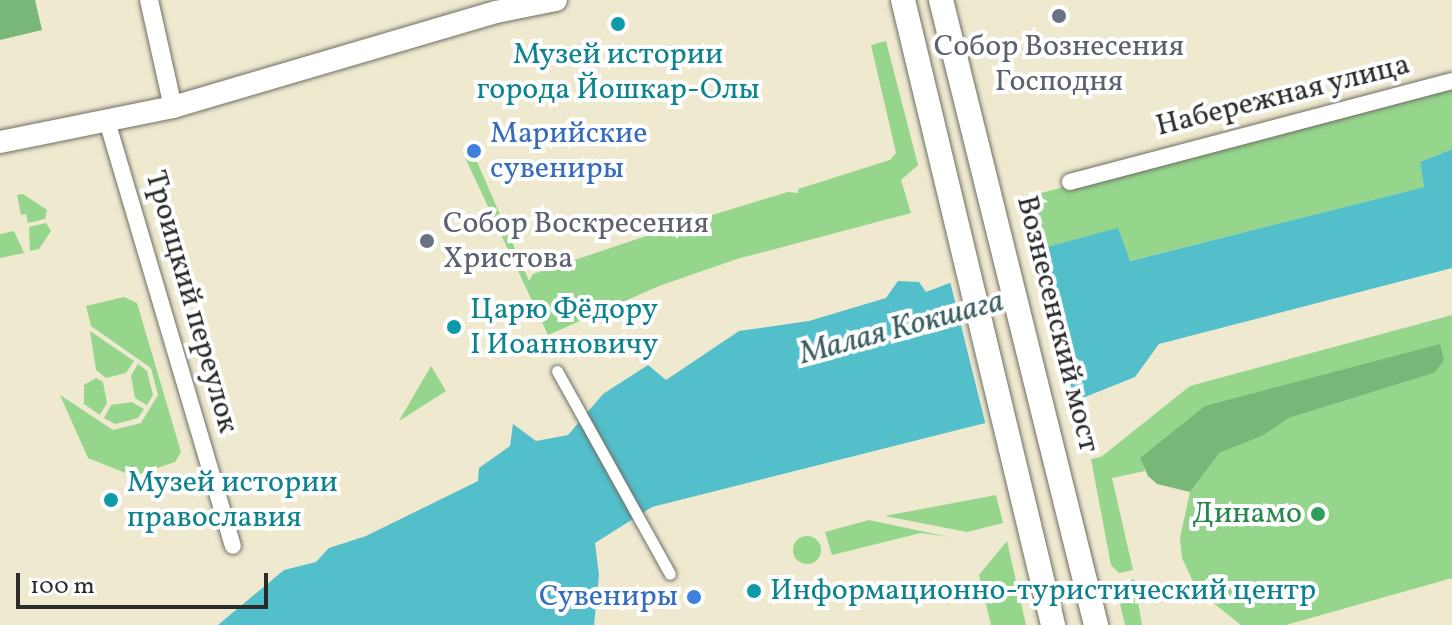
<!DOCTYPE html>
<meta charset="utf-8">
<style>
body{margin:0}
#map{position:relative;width:1452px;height:625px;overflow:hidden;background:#eee9cf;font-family:Vollkorn,serif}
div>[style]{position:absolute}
.green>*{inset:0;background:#95d68c}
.round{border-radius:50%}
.forest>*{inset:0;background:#78b778}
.water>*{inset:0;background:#52bfcb}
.pier>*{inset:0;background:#eee9cf;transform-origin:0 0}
.roads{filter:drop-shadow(0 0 2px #6f6e64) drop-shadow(0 0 2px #6f6e64)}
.pedestrian>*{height:11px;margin:-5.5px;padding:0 5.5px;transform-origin:5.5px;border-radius:5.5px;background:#fff}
.minor>*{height:16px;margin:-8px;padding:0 8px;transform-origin:8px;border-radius:8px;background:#fff}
.tertiary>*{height:18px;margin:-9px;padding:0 9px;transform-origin:9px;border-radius:9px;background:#fff}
.secondary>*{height:22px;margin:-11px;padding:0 11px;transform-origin:11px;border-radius:11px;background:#fff}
.primary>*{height:24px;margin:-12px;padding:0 12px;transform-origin:12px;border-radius:12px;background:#fff}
.dots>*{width:22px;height:22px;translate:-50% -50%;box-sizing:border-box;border:4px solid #fff;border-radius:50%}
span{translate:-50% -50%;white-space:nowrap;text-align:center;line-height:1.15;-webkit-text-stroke:8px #fff;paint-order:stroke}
.worship-label{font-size:30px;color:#5b616d}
.left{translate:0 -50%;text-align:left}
.culture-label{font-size:30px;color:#0d838f}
.street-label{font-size:30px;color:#2b2b2b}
.shop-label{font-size:30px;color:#366cbe}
.right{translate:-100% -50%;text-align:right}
.leisure-label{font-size:30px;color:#27864d}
.water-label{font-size:32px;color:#395f63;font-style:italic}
.scale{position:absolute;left:16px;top:573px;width:252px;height:36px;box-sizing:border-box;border:4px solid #2b2b2b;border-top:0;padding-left:10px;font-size:24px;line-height:28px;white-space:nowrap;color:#2b2b2b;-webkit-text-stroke:6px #fff;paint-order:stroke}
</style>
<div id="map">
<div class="green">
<i style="clip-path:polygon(886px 41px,918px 165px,901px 180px,911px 213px,737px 259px,659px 286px,548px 335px,463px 153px,471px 148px,529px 281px,533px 274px,670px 228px,671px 233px,680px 231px,679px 225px,788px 192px,798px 193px,798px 189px,890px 160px,896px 153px,871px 45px)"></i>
<i style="clip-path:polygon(1452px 85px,1452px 149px,1420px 162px,1424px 187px,1129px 261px,1117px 229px,1039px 249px,1026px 197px)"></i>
<i style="clip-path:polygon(23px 194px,47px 210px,45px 219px,28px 223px,26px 214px,21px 215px,17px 195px)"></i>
<i style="clip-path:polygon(46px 223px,51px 231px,39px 249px,30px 251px,29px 227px)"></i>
<i style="clip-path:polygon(14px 231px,24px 253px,0 258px,0 234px)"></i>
<i style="clip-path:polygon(124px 297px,137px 303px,181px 452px,175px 462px,133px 476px,88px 458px,60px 395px,113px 430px,141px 423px,158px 395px,151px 368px,91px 326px,86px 306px)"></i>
<i style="clip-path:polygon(1452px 315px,1452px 578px,1286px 625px,1241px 625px,1197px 590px,1182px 558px,1180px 538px,1190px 492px,1218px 453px,1262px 436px,1289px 418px,1434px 373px,1141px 458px,1145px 471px,1112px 478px,1133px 570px,1119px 573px,1111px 565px,1091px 459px,1101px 457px,1190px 386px)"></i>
<i style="clip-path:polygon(90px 331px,134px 361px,126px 373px,106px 378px,96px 370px)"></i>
<i style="clip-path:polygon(138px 364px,147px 371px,153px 395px,147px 405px,135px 398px,131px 376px)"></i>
<i style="clip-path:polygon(431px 366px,446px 391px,399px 421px)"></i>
<i style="clip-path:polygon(96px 378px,103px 382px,107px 403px,100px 415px,84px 404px,84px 385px)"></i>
<i style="clip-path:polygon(132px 402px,144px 409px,138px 418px,115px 424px,104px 418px,111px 405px)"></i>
<i style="clip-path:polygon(996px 495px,1003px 523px,967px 532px,885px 516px)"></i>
<i style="clip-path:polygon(869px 520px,949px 537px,921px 533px,832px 555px,825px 532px)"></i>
<i class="round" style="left:793px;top:536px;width:28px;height:28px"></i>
<i style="clip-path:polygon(1007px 541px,1026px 625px,991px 625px,979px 575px)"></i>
<i style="clip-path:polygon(1134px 579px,1142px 625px,1125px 625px,1116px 587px)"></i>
</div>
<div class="forest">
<i style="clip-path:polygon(0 0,35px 0,42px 30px,0 40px)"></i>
<i style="clip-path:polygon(1440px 344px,1444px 360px,1434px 373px,1289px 418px,1262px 436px,1219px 453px,1190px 492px,1157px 484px,1148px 476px,1140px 458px,1205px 406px)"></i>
</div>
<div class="water">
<i style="clip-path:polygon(1452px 149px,1452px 268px,1159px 344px,1135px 377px,1080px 399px,652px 507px,595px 543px,599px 575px,594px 625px,218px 625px,284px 570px,316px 562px,329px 548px,366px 536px,478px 481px,479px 468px,510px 446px,513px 424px,536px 441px,568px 435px,603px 394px,648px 365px,666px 380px,739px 331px,809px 321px,886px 298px,898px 281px,919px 282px,926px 292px,1039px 249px,1118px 228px,1130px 261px,1424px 187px,1420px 162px)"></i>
</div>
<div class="pier">
<i style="left:1036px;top:246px;width:163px;height:92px;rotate:76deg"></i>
</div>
<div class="roads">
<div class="pedestrian">
<i style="left:557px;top:371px;width:232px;rotate:60.9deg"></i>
</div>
<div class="minor">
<i style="left:107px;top:121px;width:443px;rotate:73.5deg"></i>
<i style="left:1070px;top:182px;width:395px;rotate:-14.8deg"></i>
</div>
<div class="tertiary">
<i style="left:149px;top:0;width:110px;rotate:77.4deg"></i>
</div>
<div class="secondary">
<i style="left:0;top:142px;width:177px;rotate:-11.4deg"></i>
<i style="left:173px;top:107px;width:337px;rotate:-16.4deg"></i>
<i style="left:496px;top:12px;width:61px;rotate:-11.3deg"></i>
</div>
<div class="primary">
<i style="left:903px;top:0;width:643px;rotate:76.5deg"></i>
<i style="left:941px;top:0;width:644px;rotate:76.07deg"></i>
</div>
</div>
<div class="dots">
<i style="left:1059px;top:16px;background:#6b7280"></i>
<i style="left:618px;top:24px;background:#0f9aa8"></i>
<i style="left:474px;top:151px;background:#3f7fe0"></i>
<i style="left:427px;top:241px;background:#6b7280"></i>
<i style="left:454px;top:327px;background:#0f9aa8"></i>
<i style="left:111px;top:500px;background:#0f9aa8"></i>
<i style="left:1318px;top:514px;background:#2e9e5b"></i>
<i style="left:754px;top:591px;background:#0f9aa8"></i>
<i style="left:694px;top:597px;background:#3f7fe0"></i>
</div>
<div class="worship-label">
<span style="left:1059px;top:64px">Собор Вознесения<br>Господня</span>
<span class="left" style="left:443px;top:241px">Собор Воскресения<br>Христова</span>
</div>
<div class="culture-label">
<span style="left:618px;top:72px">Музей истории<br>города Йошкар-Олы</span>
<span class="left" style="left:470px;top:327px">Царю Фёдору<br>I Иоанновичу</span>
<span class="left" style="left:127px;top:500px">Музей истории<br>православия</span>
<span class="left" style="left:770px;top:591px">Информационно-туристический центр</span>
</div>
<div class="street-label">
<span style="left:1283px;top:96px;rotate:-14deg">Набережная улица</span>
<span style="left:191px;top:302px;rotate:74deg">Троицкий переулок</span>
<span style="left:1057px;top:324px;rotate:76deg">Вознесенский мост</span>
</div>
<div class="shop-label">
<span class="left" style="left:490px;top:151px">Марийские<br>сувениры</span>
<span class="right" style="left:678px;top:597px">Сувениры</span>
</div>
<div class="leisure-label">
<span class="right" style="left:1302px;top:514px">Динамо</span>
</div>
<div class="water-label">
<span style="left:902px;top:329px;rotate:-15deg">Малая Кокшага</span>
</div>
<div class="scale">100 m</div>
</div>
